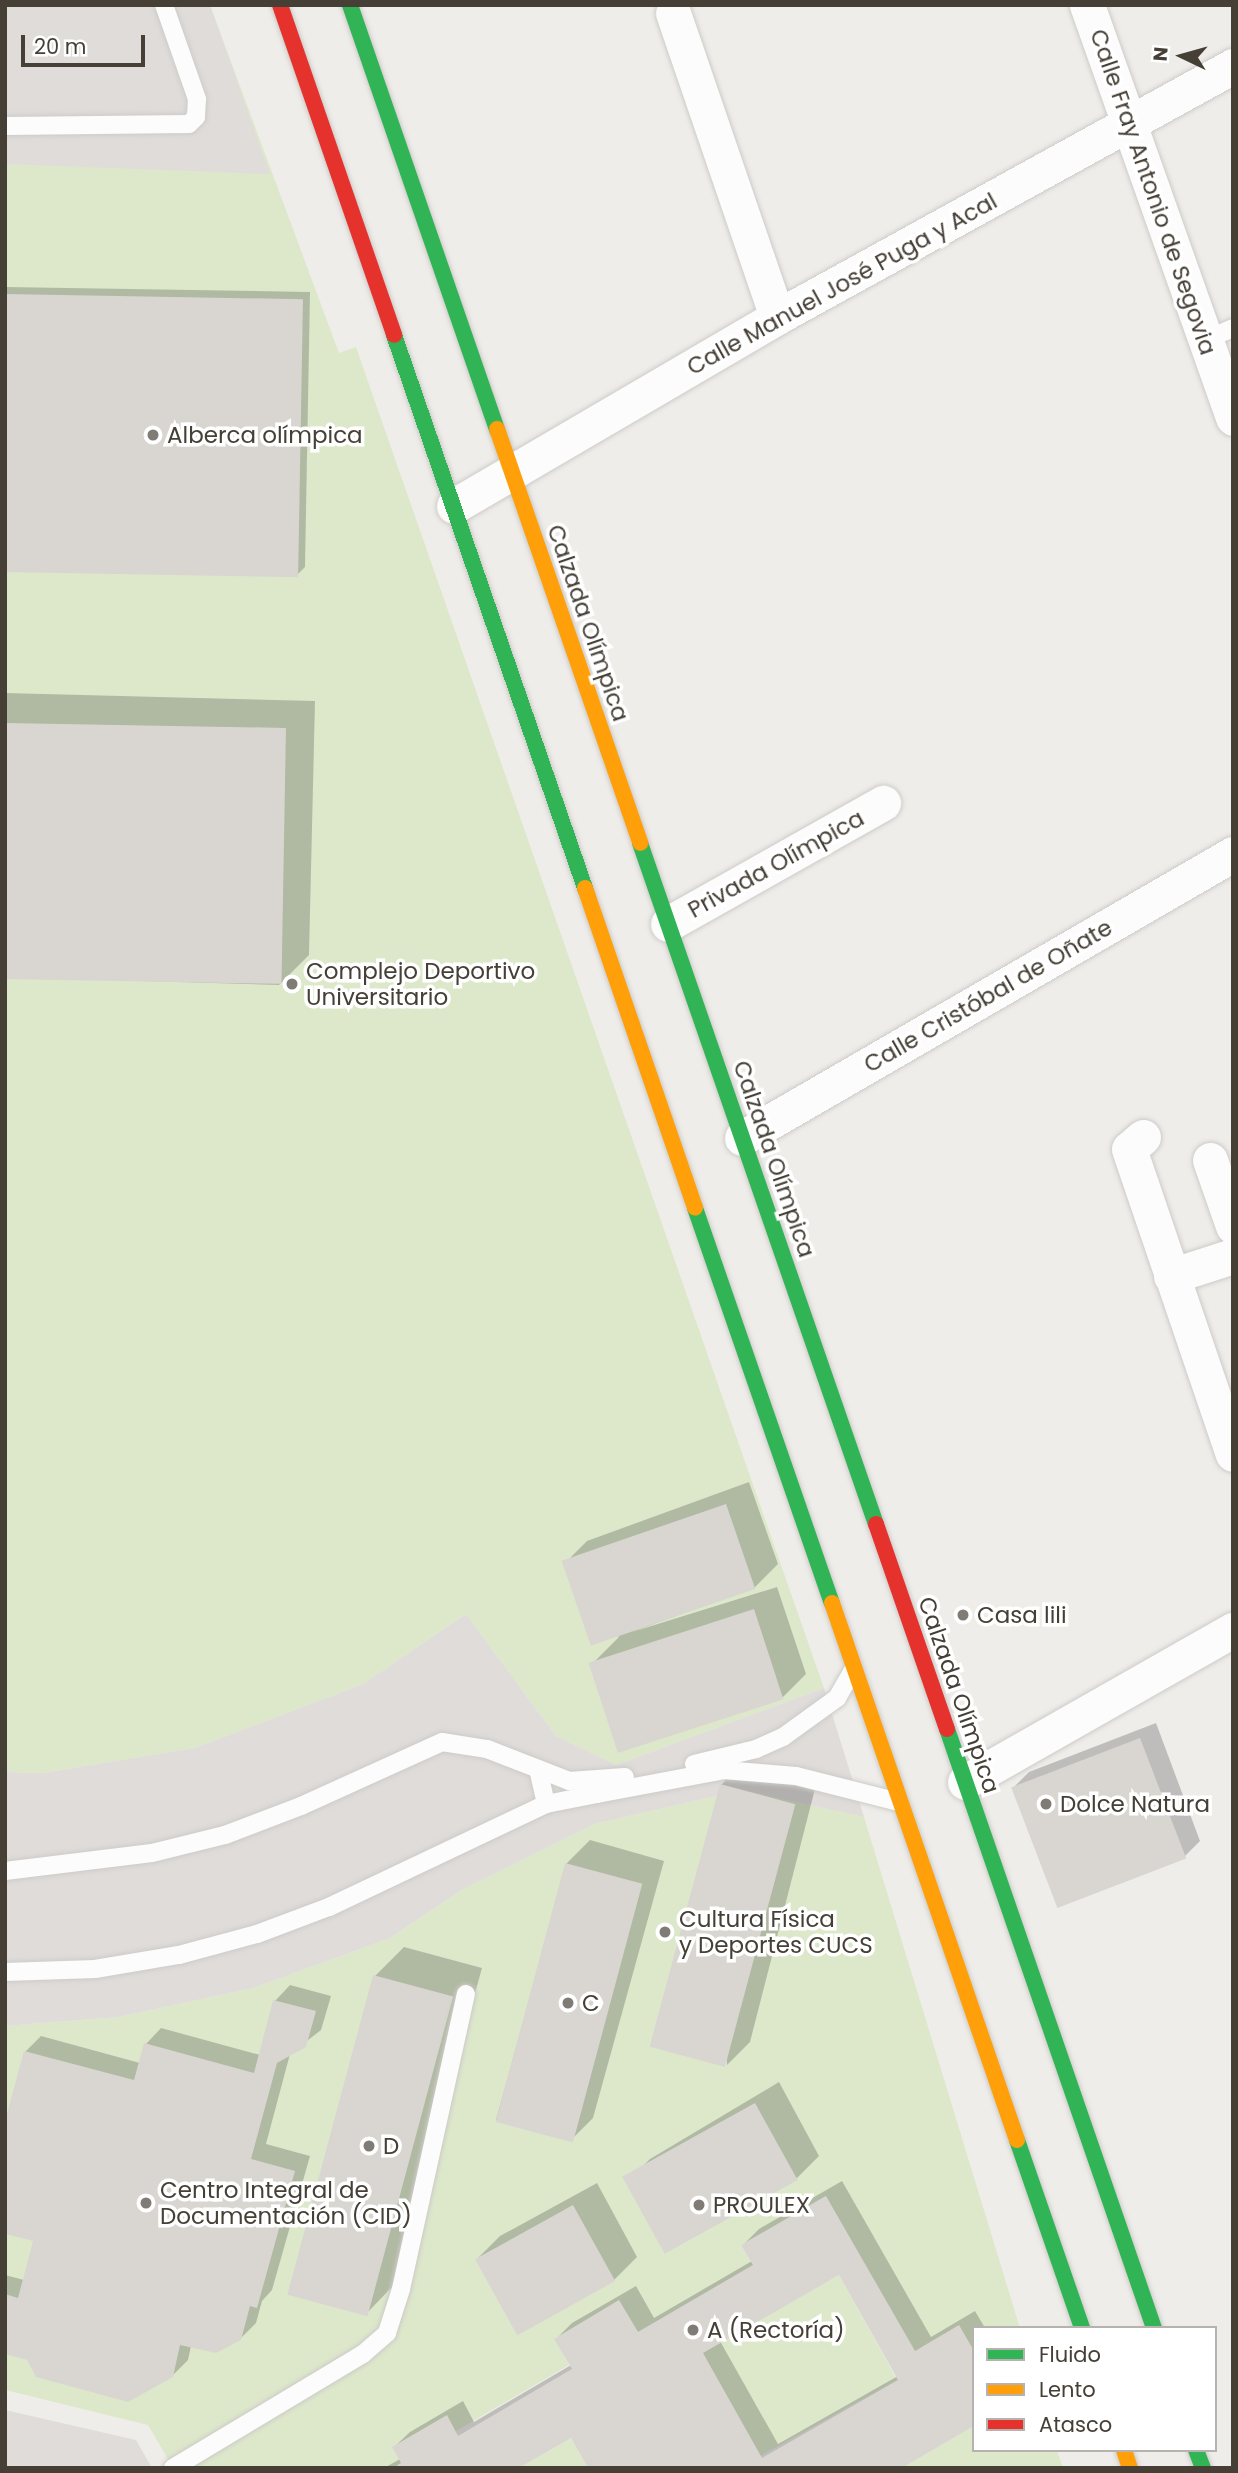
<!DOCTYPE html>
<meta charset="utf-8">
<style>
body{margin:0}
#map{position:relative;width:1238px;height:2473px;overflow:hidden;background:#efedea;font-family:Poppins,sans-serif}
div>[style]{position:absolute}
.green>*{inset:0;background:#dde8cb;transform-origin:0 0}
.parking>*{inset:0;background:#dfdcda}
.shadow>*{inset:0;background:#0003}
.building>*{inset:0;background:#d9d6d2;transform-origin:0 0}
.roads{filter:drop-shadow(0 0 2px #cdcbc7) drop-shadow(0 0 2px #cdcbc7)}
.lane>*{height:18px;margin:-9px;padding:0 9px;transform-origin:9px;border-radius:9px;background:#fdfcfc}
.street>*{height:35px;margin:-17.5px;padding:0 17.5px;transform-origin:17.5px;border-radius:17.5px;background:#fdfcfc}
.fast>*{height:16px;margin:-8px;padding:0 8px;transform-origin:8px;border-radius:8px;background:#30b455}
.slow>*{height:16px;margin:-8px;padding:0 8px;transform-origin:8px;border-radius:8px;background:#ff9f0a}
.jam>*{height:16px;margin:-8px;padding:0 8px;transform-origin:8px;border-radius:8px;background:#e5322d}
.dots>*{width:19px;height:19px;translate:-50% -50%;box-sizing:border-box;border:4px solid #fff;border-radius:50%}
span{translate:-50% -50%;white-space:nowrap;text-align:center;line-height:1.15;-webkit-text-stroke:7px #fff;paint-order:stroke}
.street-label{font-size:23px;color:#453f36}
.poi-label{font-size:23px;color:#453f36}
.left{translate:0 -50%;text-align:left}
.frame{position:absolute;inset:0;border:7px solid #453f36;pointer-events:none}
.legend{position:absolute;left:972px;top:2326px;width:245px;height:126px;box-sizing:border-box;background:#fff;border:2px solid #b5b2af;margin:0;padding:9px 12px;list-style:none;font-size:21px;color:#453f36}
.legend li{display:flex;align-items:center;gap:14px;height:35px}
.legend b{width:35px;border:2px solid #b5b2af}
.north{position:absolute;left:1147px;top:21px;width:70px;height:70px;-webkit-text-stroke:5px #fff;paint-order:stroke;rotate:275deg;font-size:19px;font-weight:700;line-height:28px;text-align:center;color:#453f36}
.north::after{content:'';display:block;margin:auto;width:24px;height:32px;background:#453f36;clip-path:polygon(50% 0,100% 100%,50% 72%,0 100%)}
.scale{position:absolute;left:21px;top:35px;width:124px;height:32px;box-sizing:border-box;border:4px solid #453f36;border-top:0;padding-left:9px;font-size:21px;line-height:24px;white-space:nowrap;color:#453f36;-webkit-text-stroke:5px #fff;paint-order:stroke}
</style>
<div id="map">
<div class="green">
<i style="clip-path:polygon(5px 5px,210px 5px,339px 353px,356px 347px,824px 1688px,616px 1765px,556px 1736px,466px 1614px,363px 1684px,195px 1748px,43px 1773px,5px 1772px)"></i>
<i style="clip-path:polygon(742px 1790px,864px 1817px,1020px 2328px,974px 2328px,974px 2351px,915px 2351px,825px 2196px,741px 2245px,753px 2265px,638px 2332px,619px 2301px,555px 2338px,569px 2365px,393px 2468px,173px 2468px,148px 2425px,5px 2390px,5px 2026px,118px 2017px,253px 1988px,390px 1938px,463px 1889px,594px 1824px)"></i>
<i style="left:839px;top:2275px;width:120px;height:157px;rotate:61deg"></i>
<i style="clip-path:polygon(974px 2426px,974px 2450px,1057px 2450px,1063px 2468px,902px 2468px)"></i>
<i style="clip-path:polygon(571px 2438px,588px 2468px,519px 2468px)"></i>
</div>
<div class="parking">
<i style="clip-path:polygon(5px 5px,210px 5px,270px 174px,5px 164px)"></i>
<i style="clip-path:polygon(466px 1614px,556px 1736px,616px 1765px,824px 1688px,864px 1817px,742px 1790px,594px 1824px,463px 1889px,390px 1938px,253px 1988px,118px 2017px,5px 2026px,5px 1772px,43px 1773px,195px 1748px,363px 1684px)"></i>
<i style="clip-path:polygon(5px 2410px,136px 2440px,152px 2468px,5px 2468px)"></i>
</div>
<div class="shadow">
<i style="clip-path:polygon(5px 287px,310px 292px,305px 567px,298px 574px,5px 570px)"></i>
<i style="clip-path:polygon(5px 693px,315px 701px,309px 955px,279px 985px,5px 977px)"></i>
<i style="clip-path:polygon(749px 1482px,778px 1564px,755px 1587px,632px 1632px,777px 1587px,806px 1674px,783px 1697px,591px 1665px,619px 1637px,564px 1564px,587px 1541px)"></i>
<i style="clip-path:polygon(1156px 1723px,1200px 1841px,1185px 1856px,1013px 1788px,1029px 1772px)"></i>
<i style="clip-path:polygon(744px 1762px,817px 1781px,750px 2042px,727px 2065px,721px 1785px)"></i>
<i style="clip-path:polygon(590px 1840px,664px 1861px,593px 2118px,570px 2141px,496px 2120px,567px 1863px)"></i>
<i style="clip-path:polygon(404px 1947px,482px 1968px,394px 2285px,365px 2315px,375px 1976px)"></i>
<i style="clip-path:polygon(290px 1985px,331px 1996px,321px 2030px,290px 2054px,266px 2144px,310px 2156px,272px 2290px,262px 2301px,256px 2323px,240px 2339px,191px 2346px,188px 2360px,172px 2376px,5px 2352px,5px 2275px,24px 2280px,35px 2240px,5px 2128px,26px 2051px,41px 2036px,140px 2063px,146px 2044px,161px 2028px,260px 2055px,275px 2001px)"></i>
<i style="clip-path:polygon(779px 2082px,819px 2156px,796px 2179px,627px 2182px,650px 2159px)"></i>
<i style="clip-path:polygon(evenodd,842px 2181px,931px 2337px,975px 2311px,985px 2328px,974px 2328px,974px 2424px,899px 2468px,590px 2468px,572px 2436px,515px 2468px,384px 2468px,400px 2459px,394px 2447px,410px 2432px,463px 2401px,474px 2422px,571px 2365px,556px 2339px,572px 2323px,636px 2286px,654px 2318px,752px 2261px,743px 2245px,759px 2229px,842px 2181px,840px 2273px,898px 2376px,778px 2444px,720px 2341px,840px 2273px)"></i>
<i style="clip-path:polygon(597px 2183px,637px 2257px,614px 2280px,477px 2259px,500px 2236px)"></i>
</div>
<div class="building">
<i style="left:5px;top:294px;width:298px;height:278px;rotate:1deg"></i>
<i style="left:5px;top:723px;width:281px;height:256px;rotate:1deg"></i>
<i style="left:726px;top:1504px;width:90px;height:174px;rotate:71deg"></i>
<i style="left:754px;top:1609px;width:95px;height:174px;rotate:72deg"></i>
<i style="left:1140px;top:1738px;width:129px;height:138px;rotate:69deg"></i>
<i style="left:720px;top:1784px;width:78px;height:272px;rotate:15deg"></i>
<i style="left:565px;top:1863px;width:80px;height:268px;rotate:15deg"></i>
<i style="left:373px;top:1975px;width:83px;height:331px;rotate:15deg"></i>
<i style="clip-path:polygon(273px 2000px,316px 2011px,306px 2047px,277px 2063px,251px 2159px,295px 2171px,257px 2308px,250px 2306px,241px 2340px,216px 2353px,180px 2345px,173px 2377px,128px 2402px,36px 2377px,27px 2360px,5px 2354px,5px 2294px,18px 2298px,33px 2241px,5px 2234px,5px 2121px,24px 2051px,134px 2080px,144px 2043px,254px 2073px)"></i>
<i style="left:755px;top:2103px;width:88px;height:152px;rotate:61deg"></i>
<i style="clip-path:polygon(evenodd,826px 2196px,915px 2351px,959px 2325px,974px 2351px,974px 2426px,902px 2468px,588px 2468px,571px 2438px,519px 2468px,393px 2468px,401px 2463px,392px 2447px,447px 2415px,458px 2436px,572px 2369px,554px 2339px,619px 2300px,638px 2332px,753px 2265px,741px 2245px,826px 2196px,839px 2275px,898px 2380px,762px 2458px,703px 2353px,839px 2275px)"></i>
<i style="left:573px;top:2205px;width:87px;height:112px;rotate:61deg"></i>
</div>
<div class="roads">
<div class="lane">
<i style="left:5px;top:126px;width:184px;rotate:-0.6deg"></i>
<i style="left:189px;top:124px;width:10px;rotate:-45deg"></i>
<i style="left:196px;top:117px;width:18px;rotate:-87deg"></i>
<i style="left:197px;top:99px;width:100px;rotate:-109.3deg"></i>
<i style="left:1205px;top:340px;width:30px;rotate:-23deg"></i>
<i style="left:694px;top:1764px;width:64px;rotate:-13.6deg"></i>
<i style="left:756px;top:1749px;width:30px;rotate:-24deg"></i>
<i style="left:783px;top:1737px;width:67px;rotate:-35.8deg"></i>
<i style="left:837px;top:1698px;width:32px;rotate:-60deg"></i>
<i style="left:538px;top:1769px;width:36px;rotate:77deg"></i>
<i style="left:5px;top:1871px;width:148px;rotate:-7deg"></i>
<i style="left:152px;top:1853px;width:75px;rotate:-13.9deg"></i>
<i style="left:225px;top:1835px;width:81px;rotate:-20.9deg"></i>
<i style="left:301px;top:1806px;width:155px;rotate:-24.4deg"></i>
<i style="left:442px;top:1742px;width:46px;rotate:8.8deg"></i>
<i style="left:487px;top:1749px;width:88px;rotate:21.3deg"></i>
<i style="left:569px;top:1781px;width:56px;rotate:-4.1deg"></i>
<i style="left:5px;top:1972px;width:90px;rotate:-1.9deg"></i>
<i style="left:95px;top:1969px;width:85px;rotate:-9.5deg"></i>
<i style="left:179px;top:1955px;width:81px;rotate:-15.1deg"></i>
<i style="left:257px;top:1934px;width:77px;rotate:-20.6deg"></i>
<i style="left:329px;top:1907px;width:240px;rotate:-25.4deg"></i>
<i style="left:546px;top:1804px;width:52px;rotate:-11.1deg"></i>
<i style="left:597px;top:1794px;width:129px;rotate:-10.7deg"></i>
<i style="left:724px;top:1770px;width:72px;rotate:4.8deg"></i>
<i style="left:796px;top:1776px;width:106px;rotate:14.2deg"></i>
<i style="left:173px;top:2468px;width:222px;rotate:-31deg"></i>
<i style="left:363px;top:2354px;width:32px;rotate:-41deg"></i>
<i style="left:387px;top:2333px;width:46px;rotate:-72.3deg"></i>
<i style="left:401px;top:2289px;width:302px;rotate:-77.6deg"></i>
</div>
<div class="street">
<i style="left:1087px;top:5px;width:438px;rotate:70.5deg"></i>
<i style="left:673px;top:13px;width:321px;rotate:71.1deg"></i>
<i style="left:454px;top:506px;width:374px;rotate:-30.3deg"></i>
<i style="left:777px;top:317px;width:521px;rotate:-28.83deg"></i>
<i style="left:668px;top:924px;width:247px;rotate:-29.4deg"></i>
<i style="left:1143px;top:1137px;width:18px;rotate:139deg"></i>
<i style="left:1129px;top:1149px;width:322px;rotate:71.2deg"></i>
<i style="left:742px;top:1138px;width:567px;rotate:-30.05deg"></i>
<i style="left:1210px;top:1160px;width:70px;rotate:70.8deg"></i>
<i style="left:1171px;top:1276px;width:65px;rotate:-17.9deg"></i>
<i style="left:965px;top:1782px;width:308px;rotate:-29.6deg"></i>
</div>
<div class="fast">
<i style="left:350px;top:5px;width:449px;rotate:70.9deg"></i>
<i style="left:394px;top:335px;width:585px;rotate:70.95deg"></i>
<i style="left:640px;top:843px;width:721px;rotate:70.89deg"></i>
<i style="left:695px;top:1208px;width:418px;rotate:70.9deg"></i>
<i style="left:947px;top:1729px;width:634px;rotate:70.94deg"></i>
<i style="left:1017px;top:2140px;width:199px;rotate:70.9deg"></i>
<i style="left:1196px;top:2450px;width:19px;rotate:69deg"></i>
</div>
<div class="slow">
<i style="left:497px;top:429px;width:438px;rotate:70.9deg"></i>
<i style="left:585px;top:888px;width:338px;rotate:71deg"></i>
<i style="left:832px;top:1603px;width:568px;rotate:70.99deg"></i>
<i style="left:1124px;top:2450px;width:19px;rotate:72deg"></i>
</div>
<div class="jam">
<i style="left:280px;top:5px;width:349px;rotate:70.9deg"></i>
<i style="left:876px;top:1524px;width:217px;rotate:70.9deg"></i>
</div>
</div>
<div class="dots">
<i style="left:153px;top:435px;background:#807c75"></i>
<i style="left:292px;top:984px;background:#807c75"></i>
<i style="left:963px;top:1615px;background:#807c75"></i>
<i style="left:1046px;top:1804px;background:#807c75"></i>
<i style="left:665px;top:1932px;background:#807c75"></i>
<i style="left:568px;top:2003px;background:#807c75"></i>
<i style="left:369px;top:2146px;background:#807c75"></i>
<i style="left:146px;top:2203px;background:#807c75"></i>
<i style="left:699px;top:2205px;background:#807c75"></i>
<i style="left:693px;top:2330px;background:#807c75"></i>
</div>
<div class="street-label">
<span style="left:1153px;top:192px;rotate:71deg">Calle Fray Antonio de Segovia</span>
<span style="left:842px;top:284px;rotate:-29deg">Calle Manuel José Puga y Acal</span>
<span style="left:588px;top:623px;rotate:71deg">Calzada Olímpica</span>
<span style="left:776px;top:864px;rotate:-29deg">Privada Olímpica</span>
<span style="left:988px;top:996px;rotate:-30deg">Calle Cristóbal de Oñate</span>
<span style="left:774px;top:1159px;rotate:71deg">Calzada Olímpica</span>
<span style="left:959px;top:1695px;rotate:71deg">Calzada Olímpica</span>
</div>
<div class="poi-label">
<span class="left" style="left:167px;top:435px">Alberca olímpica</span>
<span class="left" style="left:306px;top:984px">Complejo Deportivo<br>Universitario</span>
<span class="left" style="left:977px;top:1615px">Casa lili</span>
<span class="left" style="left:1060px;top:1804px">Dolce Natura</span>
<span class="left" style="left:679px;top:1932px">Cultura Física<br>y Deportes CUCS</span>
<span class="left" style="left:582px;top:2003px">C</span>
<span class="left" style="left:383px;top:2146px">D</span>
<span class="left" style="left:160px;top:2203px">Centro Integral de<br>Documentación (CID)</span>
<span class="left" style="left:713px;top:2205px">PROULEX</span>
<span class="left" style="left:707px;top:2330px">A (Rectoría)</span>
</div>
<div class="frame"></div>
<ul class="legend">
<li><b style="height:9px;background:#30b455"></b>Fluido</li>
<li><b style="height:9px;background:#ff9f0a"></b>Lento</li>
<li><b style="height:9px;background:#e5322d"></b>Atasco</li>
</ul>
<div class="north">N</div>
<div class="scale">20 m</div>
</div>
